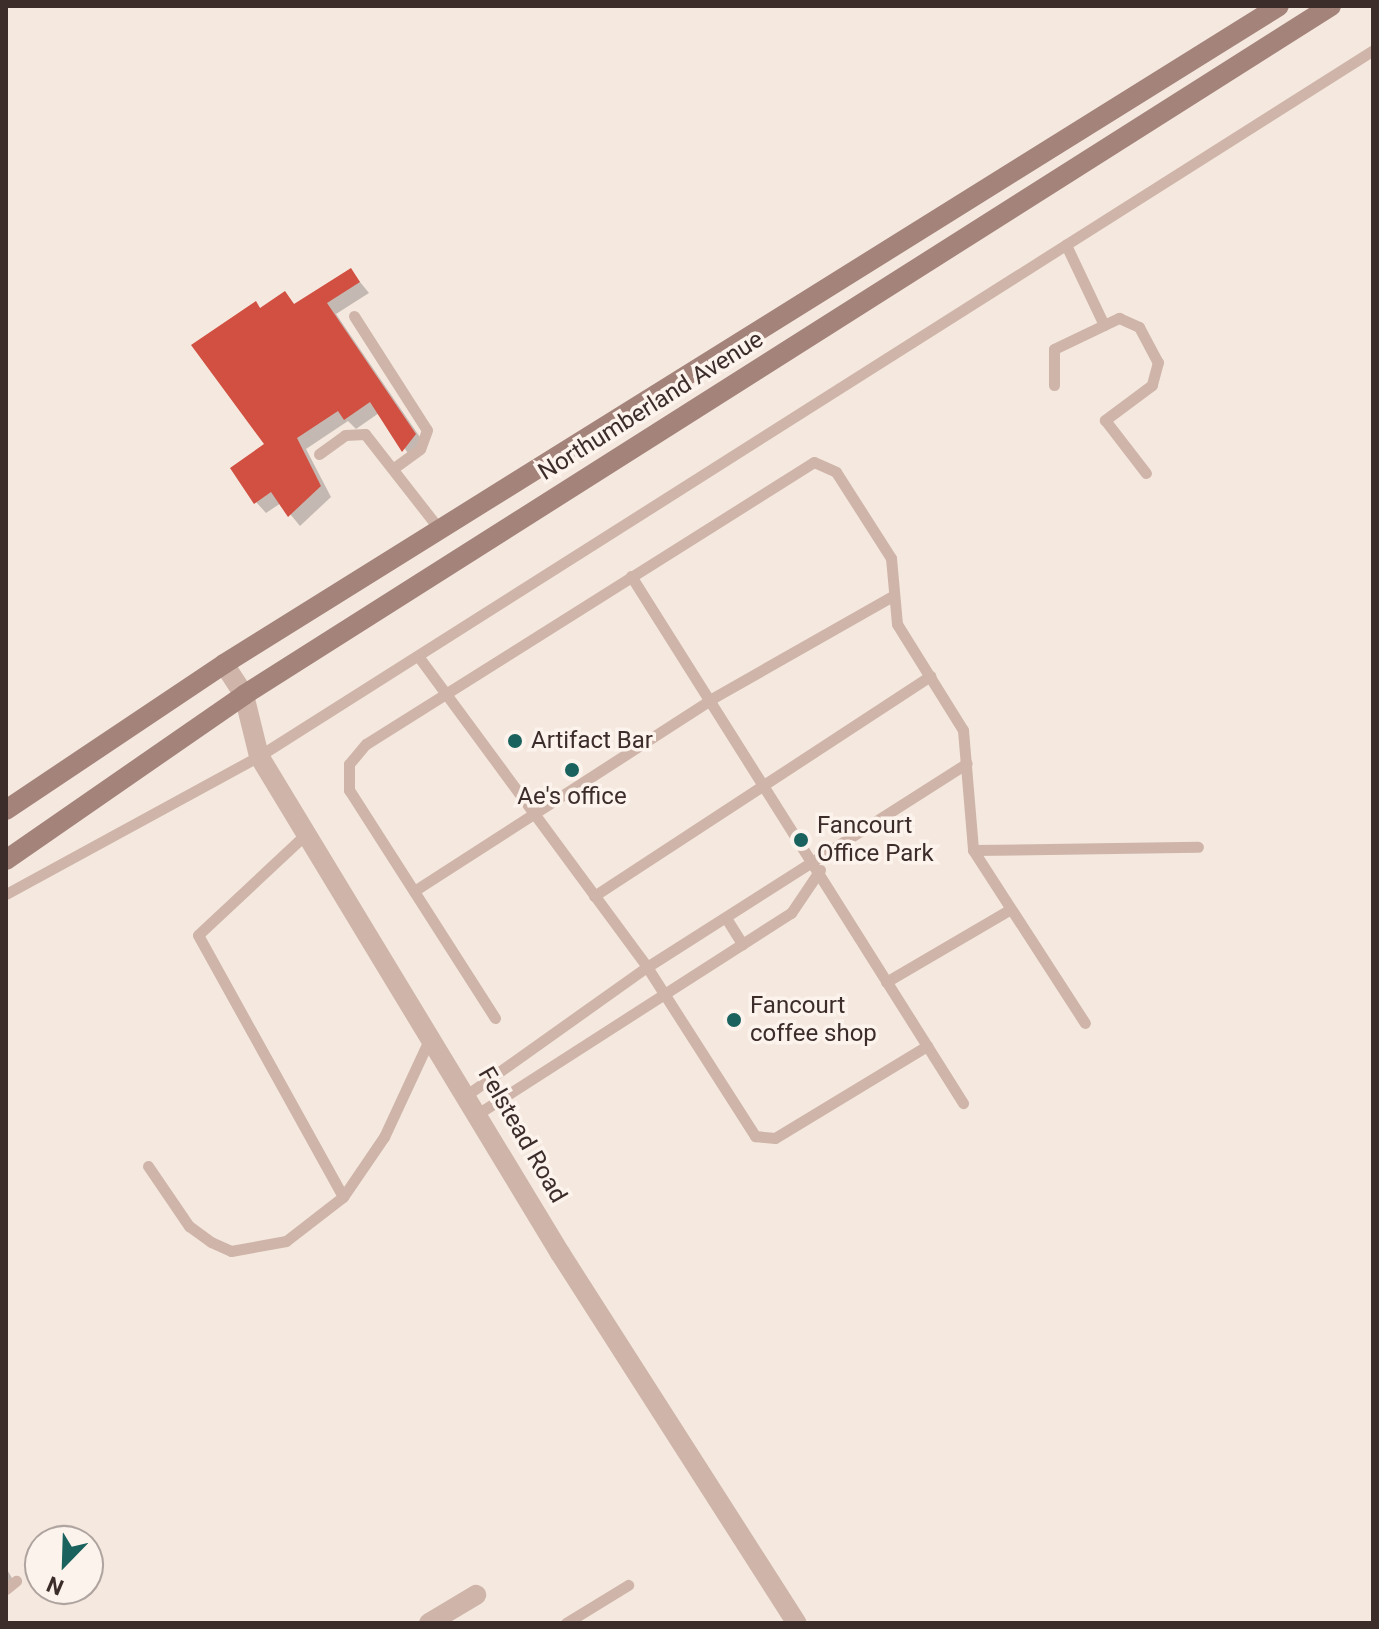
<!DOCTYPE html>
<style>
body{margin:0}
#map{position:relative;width:1379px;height:1629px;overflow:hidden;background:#f5e8df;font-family:Roboto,sans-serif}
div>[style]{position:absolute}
.shadow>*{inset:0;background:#0003}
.building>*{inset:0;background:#d15042}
.lane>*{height:11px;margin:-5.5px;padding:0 5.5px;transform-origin:5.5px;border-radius:5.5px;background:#cfb5a9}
.street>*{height:20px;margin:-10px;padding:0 10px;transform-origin:10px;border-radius:10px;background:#cfb5a9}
.secondary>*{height:20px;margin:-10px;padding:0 10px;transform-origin:10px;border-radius:10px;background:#a3837a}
.dots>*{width:22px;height:22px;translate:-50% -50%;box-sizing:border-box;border:4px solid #fcf3ed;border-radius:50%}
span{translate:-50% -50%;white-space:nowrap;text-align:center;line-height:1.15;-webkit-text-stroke:7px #fcf3ed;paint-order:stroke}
.street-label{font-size:24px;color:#3c2d2a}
.poi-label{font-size:24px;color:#3c2d2a}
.left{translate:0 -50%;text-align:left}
.frame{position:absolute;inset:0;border:8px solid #3c2d2a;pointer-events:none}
.north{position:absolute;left:24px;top:1525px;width:80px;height:80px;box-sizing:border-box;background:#fcf3ed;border:2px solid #afa49f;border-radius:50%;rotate:203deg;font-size:22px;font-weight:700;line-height:32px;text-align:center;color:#3c2d2a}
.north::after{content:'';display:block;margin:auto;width:28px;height:36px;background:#1a625d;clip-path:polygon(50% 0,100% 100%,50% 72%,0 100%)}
</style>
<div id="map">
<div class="shadow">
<i style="clip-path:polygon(351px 271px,369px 293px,336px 314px,426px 446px,413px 460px,379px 413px,356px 429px,348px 421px,306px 449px,331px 497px,300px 526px,281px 503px,266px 513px,256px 502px,267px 445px,261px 310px,284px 293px,296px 306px)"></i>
<i style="clip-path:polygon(6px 1568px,15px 1583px,6px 1589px)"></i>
</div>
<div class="building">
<i style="clip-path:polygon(351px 268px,360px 282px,327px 303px,416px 434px,402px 452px,370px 402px,344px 420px,338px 411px,297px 438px,321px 486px,288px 517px,271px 492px,254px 504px,230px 468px,264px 444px,191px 345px,256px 301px,260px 308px,285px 291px,294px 304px)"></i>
</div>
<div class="lane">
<i style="left:354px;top:316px;width:135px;rotate:57.4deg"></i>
<i style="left:427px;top:430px;width:20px;rotate:110deg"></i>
<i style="left:420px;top:449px;width:31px;rotate:144deg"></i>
<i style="left:1104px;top:325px;width:17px;rotate:-25deg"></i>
<i style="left:1119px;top:318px;width:22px;rotate:24deg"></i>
<i style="left:1139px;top:327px;width:40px;rotate:62deg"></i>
<i style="left:1158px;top:362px;width:24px;rotate:105deg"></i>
<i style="left:1152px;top:385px;width:59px;rotate:143.3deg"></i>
<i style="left:1105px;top:420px;width:67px;rotate:52.3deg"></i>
<i style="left:1054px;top:385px;width:36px;rotate:-90deg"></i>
<i style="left:1054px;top:349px;width:55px;rotate:-25.6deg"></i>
<i style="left:1104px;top:325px;width:89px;rotate:-115.4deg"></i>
<i style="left:319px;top:454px;width:32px;rotate:-36deg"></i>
<i style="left:345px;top:435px;width:20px;rotate:-3deg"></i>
<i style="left:365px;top:434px;width:122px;rotate:52deg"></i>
<i style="left:631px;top:576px;width:623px;rotate:57.79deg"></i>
<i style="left:418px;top:656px;width:386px;rotate:53.6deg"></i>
<i style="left:647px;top:967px;width:201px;rotate:57.4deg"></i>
<i style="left:755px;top:1136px;width:20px;rotate:6deg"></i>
<i style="left:775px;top:1138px;width:178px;rotate:-31.2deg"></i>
<i style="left:307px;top:833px;width:149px;rotate:136.9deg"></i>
<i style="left:198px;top:935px;width:299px;rotate:61deg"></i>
<i style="left:973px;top:850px;width:225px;rotate:-0.8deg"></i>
<i style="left:414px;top:891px;width:356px;rotate:-32.8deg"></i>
<i style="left:713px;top:698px;width:208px;rotate:-29.6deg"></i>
<i style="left:6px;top:894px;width:288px;rotate:-28.6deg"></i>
<i style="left:259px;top:756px;width:1319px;rotate:-32.36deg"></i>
<i style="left:594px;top:896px;width:402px;rotate:-33.2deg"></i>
<i style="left:726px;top:918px;width:31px;rotate:58deg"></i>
<i style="left:886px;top:982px;width:143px;rotate:-30.3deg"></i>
<i style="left:495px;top:1018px;width:271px;rotate:-122.6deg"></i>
<i style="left:349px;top:790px;width:26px;rotate:-90deg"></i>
<i style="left:349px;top:764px;width:26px;rotate:-50deg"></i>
<i style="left:366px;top:744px;width:529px;rotate:-32.19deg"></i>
<i style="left:814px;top:462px;width:24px;rotate:24deg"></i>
<i style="left:836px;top:472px;width:102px;rotate:57.4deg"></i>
<i style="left:891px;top:558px;width:66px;rotate:84.8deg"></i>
<i style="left:897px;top:624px;width:125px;rotate:58.1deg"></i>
<i style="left:963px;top:730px;width:120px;rotate:85.2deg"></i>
<i style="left:973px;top:850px;width:206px;rotate:57.1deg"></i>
<i style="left:468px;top:1094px;width:219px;rotate:-35.4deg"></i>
<i style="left:647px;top:967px;width:379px;rotate:-32.5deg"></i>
<i style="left:479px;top:1113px;width:371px;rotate:-32.7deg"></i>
<i style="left:791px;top:913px;width:52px;rotate:-56deg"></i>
<i style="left:148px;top:1166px;width:73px;rotate:55.7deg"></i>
<i style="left:189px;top:1226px;width:27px;rotate:36deg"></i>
<i style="left:211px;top:1242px;width:22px;rotate:24deg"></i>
<i style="left:231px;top:1251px;width:56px;rotate:-10.3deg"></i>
<i style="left:286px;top:1241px;width:72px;rotate:-37.7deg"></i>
<i style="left:343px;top:1197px;width:73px;rotate:-55.7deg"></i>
<i style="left:384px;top:1137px;width:109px;rotate:-65.1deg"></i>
<i style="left:6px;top:1589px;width:13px;rotate:-39deg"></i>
<i style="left:566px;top:1623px;width:73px;rotate:-31.5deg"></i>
</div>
<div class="street">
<i style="left:224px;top:664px;width:37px;rotate:57deg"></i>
<i style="left:244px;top:695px;width:63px;rotate:76.2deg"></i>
<i style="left:259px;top:756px;width:581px;rotate:58.8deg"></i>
<i style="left:560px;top:1253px;width:439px;rotate:57.4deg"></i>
<i style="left:429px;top:1623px;width:55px;rotate:-30.8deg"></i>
</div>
<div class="secondary">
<i style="left:6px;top:810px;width:262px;rotate:-33.8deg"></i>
<i style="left:224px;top:664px;width:1243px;rotate:-31.95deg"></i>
<i style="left:6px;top:860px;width:290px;rotate:-34.7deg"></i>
<i style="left:244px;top:695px;width:1287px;rotate:-32.37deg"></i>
</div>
<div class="dots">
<i style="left:515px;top:741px;background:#1a625d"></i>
<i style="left:572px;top:770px;background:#1a625d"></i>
<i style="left:801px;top:840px;background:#1a625d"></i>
<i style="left:734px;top:1020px;background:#1a625d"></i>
</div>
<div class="street-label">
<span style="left:651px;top:406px;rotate:-32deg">Northumberland Avenue</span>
<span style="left:522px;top:1135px;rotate:60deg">Felstead Road</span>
</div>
<div class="poi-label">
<span class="left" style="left:531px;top:741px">Artifact Bar</span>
<span style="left:572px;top:797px">Ae's office</span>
<span class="left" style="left:817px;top:840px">Fancourt<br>Office Park</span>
<span class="left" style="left:750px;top:1020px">Fancourt<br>coffee shop</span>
</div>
<div class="frame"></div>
<div class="north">N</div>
</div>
